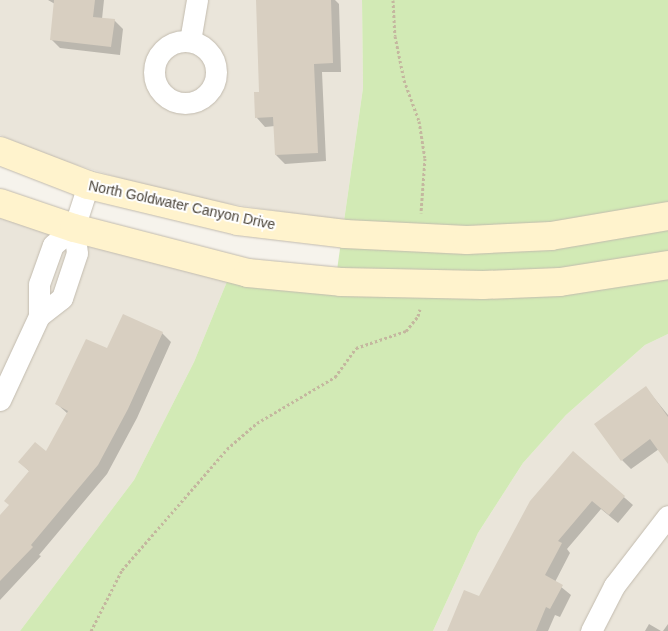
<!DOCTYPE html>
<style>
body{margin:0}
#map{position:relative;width:668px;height:631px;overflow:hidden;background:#f6f3ec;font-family:Helvetica,sans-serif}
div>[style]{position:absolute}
.residential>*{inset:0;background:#eae5da}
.green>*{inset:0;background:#d2eab5}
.shadow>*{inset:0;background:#0003}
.building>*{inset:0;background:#d8cfc1}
.path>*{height:3px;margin-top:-1.5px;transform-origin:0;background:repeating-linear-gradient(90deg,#c4b79f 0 2.5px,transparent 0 5px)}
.roads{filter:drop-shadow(0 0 1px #c2bbae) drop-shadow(0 0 1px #c2bbae)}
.street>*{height:21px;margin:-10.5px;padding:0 10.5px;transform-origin:10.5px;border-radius:10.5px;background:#fff}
.street>.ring{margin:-10.5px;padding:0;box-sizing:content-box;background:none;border:21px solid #fff;border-radius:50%}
.secondary>*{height:28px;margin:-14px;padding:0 14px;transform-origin:14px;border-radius:14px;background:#fff3cd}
span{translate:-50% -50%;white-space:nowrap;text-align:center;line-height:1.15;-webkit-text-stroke:4px #fff;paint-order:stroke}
.street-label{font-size:14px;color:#4b4439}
</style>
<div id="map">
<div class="residential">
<i style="clip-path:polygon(0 0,362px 0,363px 88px,344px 221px,178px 196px,48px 156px,0 135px)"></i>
<i style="clip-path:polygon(0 213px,95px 248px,228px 279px,194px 362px,134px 480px,20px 631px,0 631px)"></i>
<i style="clip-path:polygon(668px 334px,668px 631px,433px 631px,478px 533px,523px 463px,566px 415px,645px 345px)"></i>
</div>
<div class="green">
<i style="clip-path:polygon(362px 0,668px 0,668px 334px,645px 345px,566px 415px,523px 463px,478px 533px,433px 631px,20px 631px,134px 480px,194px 362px,228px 279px,334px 291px,363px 88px)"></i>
</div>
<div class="shadow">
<i style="clip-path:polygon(48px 0,104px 0,102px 19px,114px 20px,123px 29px,120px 55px,60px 48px,51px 39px,55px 4px)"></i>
<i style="clip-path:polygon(257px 0,335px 0,339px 4px,341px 72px,322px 72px,326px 161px,285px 164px,276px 155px,275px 126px,265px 127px,257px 118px,255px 93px,260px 93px)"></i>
<i style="clip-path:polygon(162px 333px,171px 342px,137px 418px,107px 474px,39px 555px,41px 556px,0 600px,0 517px,11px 506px,30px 472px,20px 462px,46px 453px,68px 414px,57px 404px,108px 350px)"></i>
<i style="clip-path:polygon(646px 388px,668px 415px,668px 462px,659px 449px,631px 469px,622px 460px)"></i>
<i style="clip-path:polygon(573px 453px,633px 505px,618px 523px,601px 509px,567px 549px,570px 553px,555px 582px,571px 595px,560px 617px,555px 615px,548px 631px,449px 631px,479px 598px)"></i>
<i style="clip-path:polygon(649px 624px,661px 631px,645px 631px)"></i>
<i style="clip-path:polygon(668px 624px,668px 631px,663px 631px)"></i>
</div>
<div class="building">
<i style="clip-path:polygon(54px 0,95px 0,93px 17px,115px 19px,111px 47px,50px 40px)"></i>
<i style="clip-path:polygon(256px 0,331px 0,333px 63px,314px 64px,318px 153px,275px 155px,273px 117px,255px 118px,254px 92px,259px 92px)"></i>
<i style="clip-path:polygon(123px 314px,163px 332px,128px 409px,98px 465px,31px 545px,33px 547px,0 581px,0 515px,9px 505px,4px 501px,29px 471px,18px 462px,35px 442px,46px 451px,68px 411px,55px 404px,86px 339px,107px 348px)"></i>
<i style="clip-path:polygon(646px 386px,668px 417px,668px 464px,650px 439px,621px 461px,594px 424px)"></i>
<i style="clip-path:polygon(573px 451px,625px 496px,609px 515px,592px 501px,558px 541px,562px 543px,545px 575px,563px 585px,550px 609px,546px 607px,536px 631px,447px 631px,464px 590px,479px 596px,530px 501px)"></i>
</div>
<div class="path">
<i style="left:393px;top:0;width:36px;rotate:87deg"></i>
<i style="left:395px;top:36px;width:45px;rotate:78.4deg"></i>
<i style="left:404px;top:80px;width:44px;rotate:69.9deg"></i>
<i style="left:419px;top:121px;width:37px;rotate:81deg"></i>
<i style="left:425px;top:158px;width:55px;rotate:94.2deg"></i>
<i style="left:91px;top:631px;width:68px;rotate:-63.1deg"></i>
<i style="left:122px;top:570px;width:160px;rotate:-49deg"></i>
<i style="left:227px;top:449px;width:40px;rotate:-41deg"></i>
<i style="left:257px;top:423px;width:91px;rotate:-30.5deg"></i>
<i style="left:335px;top:377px;width:36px;rotate:-54deg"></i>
<i style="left:356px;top:348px;width:53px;rotate:-18.8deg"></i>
<i style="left:406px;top:331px;width:19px;rotate:-51deg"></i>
<i style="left:418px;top:316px;width:7px;rotate:-74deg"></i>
</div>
<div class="roads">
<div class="street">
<i class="ring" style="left:154px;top:41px;width:41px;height:41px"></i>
<i style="left:190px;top:41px;width:42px;rotate:-80.3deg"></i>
<i style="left:39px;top:316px;width:32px;rotate:-90deg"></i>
<i style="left:39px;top:284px;width:41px;rotate:-70.3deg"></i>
<i style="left:53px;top:245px;width:27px;rotate:-39deg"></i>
<i style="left:0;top:400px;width:93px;rotate:-65.1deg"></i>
<i style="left:39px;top:316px;width:29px;rotate:-38deg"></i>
<i style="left:62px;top:298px;width:47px;rotate:-71.6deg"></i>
<i style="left:77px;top:253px;width:25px;rotate:-97deg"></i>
<i style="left:74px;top:228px;width:45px;rotate:-72deg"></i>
<i style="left:591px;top:631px;width:51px;rotate:-62.9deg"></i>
<i style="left:614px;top:586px;width:88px;rotate:-52.4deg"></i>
</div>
<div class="secondary">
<i style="left:0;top:151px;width:94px;rotate:21.1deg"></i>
<i style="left:88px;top:185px;width:154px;rotate:13.5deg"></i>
<i style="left:238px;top:221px;width:108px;rotate:6.9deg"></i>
<i style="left:345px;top:234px;width:122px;rotate:2.8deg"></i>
<i style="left:467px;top:240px;width:84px;rotate:-2.7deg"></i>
<i style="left:551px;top:236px;width:119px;rotate:-9.7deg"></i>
<i style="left:0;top:203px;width:78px;rotate:18.7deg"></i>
<i style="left:74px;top:228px;width:180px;rotate:14.5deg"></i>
<i style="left:248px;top:273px;width:93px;rotate:5.5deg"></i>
<i style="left:341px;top:282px;width:142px;rotate:1.2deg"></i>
<i style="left:483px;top:285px;width:77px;rotate:-2.2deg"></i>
<i style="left:560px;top:282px;width:109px;rotate:-8.9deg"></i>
</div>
</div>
<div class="street-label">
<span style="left:182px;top:205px;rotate:12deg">North Goldwater Canyon Drive</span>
</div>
</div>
